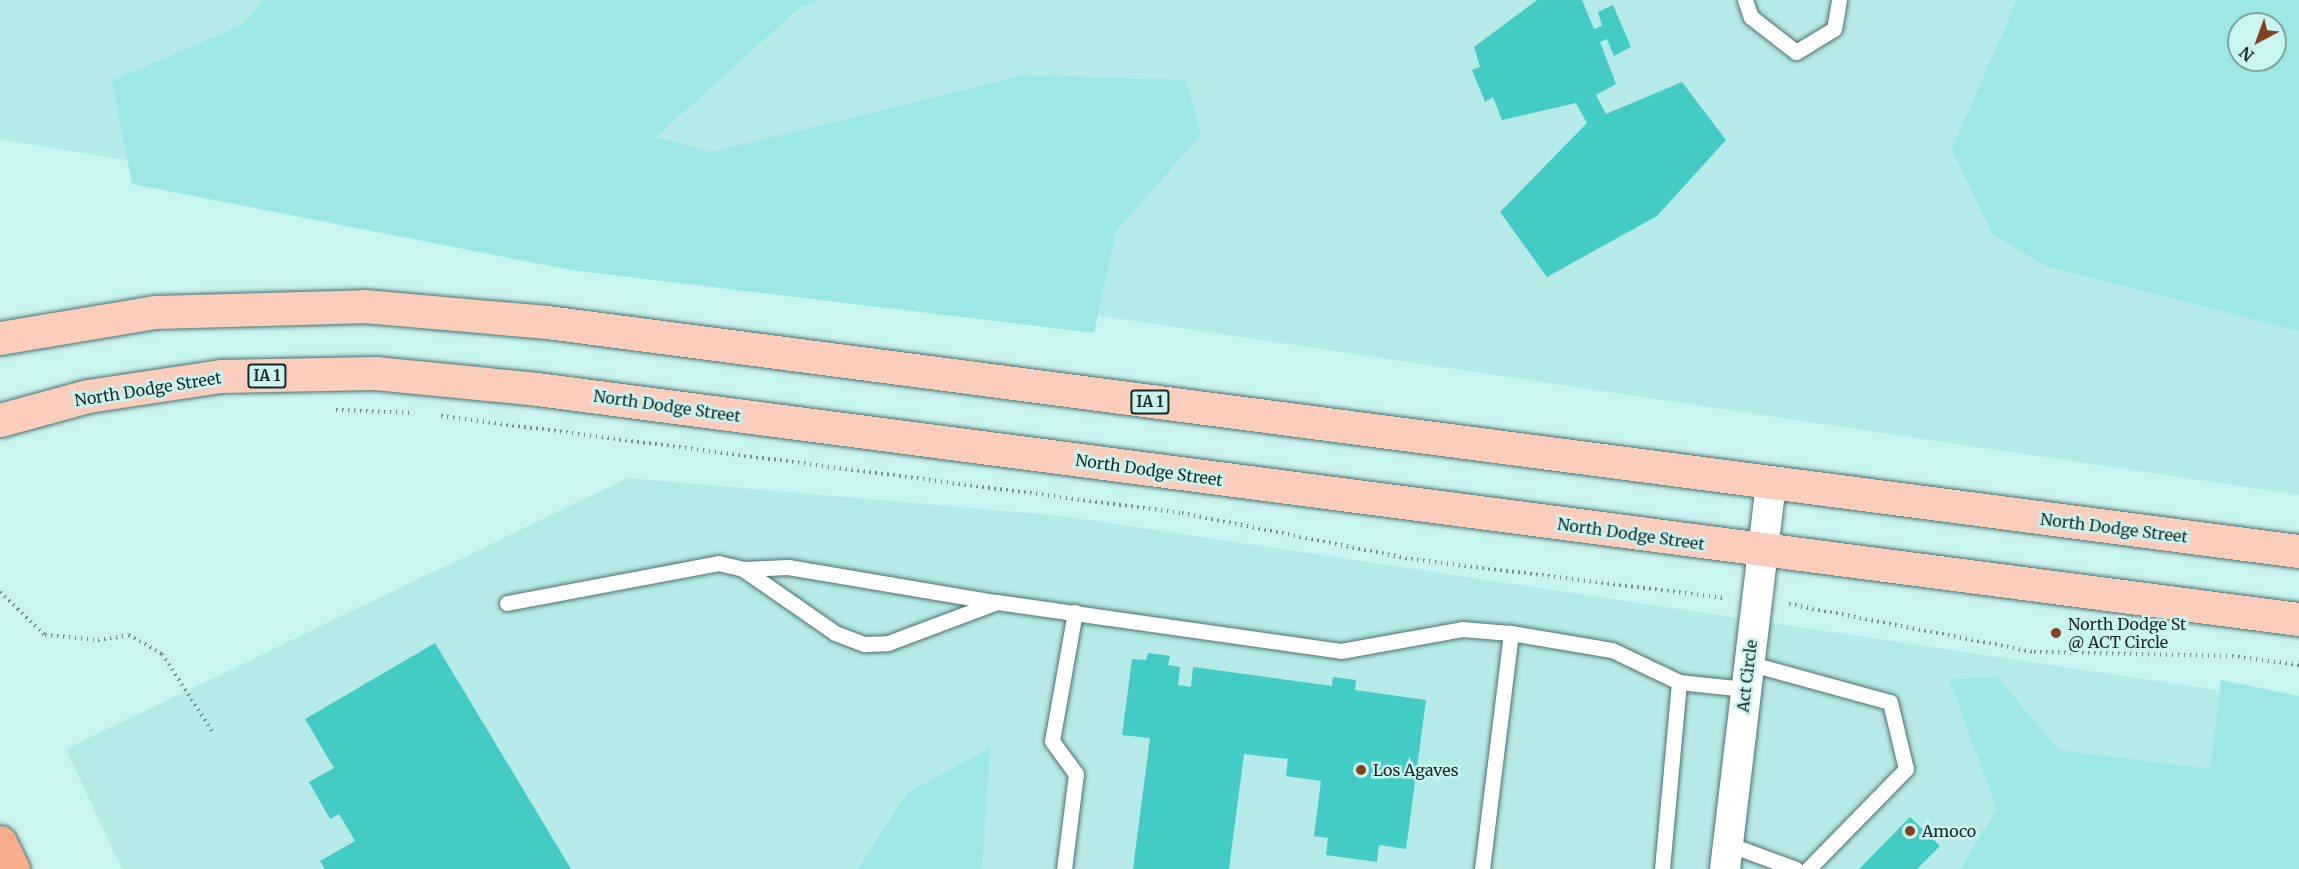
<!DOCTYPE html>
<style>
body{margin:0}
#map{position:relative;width:2299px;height:869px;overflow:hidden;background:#c9f5f1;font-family:Merriweather,serif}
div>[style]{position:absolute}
.built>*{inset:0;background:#b5eae6}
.green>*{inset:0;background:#9be8e3}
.building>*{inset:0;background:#43ccc6}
.path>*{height:4px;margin-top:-2px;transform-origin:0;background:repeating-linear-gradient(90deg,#72918e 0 1.5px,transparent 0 6px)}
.roads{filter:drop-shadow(0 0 2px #4b726f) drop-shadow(0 0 2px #4b726f)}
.lane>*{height:15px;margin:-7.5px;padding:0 7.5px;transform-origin:7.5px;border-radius:7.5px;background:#fff}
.street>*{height:30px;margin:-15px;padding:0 15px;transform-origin:15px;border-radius:15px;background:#fff}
.primary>*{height:33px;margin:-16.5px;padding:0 16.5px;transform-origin:16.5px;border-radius:16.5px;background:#facebb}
.highway>*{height:33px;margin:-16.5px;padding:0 16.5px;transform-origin:16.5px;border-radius:16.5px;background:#f7ad8e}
.dots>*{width:16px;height:16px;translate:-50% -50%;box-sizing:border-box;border:3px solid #c9f5f1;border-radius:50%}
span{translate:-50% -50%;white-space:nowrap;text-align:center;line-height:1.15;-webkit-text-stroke:5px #c9f5f1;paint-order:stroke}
.shield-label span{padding:2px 4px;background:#c9f5f1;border:2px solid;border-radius:4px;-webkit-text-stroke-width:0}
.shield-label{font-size:15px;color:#172827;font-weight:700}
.street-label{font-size:16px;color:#172827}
.poi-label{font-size:16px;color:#172827}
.left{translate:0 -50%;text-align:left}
.north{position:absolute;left:2227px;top:12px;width:60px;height:60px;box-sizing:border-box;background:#c9f5f1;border:2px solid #82a3a0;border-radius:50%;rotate:221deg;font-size:16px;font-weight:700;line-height:24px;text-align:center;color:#172827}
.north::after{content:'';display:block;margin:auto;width:21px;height:27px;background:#873f1e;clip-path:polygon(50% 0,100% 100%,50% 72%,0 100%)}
</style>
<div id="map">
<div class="built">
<i style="clip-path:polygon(evenodd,0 0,2267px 0,2299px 45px,2299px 495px,719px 259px,0 139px,0 0,2239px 24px,2275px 24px,2275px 60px,2239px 60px,2239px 24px)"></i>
<i style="clip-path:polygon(628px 478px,1062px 516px,2243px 694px,2299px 869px,122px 869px,66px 749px)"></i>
</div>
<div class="green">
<i style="clip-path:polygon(264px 0,818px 0,799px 8px,656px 137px,711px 152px,1024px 75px,1186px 80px,1201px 135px,1116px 231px,1094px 333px,571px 270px,132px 184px,112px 81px,242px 25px)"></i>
<i style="clip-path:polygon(evenodd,2017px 0,2299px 0,2299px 331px,2046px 266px,1992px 234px,1952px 149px,2017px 0,2239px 24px,2275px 24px,2275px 60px,2239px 60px,2239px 24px)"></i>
<i style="clip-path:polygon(1997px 677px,2059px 750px,2210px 769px,2221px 680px,2299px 696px,2299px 869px,1960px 869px,1997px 810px,1949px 679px)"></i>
<i style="clip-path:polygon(990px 748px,982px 869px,858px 869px,907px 793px)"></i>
</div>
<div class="building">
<i style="clip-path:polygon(1537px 0,1582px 0,1594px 29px,1602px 26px,1598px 12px,1613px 5px,1631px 47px,1614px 56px,1607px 39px,1600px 42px,1616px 84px,1596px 95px,1606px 114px,1682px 82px,1726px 140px,1657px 216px,1547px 277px,1500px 212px,1587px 123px,1576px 103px,1502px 120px,1493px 97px,1485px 102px,1472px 70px,1480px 67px,1474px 47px)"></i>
<i style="clip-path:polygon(435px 643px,571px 869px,325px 869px,320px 861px,355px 841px,339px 814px,330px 819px,309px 782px,334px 768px,305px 719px)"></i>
<i style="clip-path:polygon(1148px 653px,1170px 656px,1168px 665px,1180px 667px,1178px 685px,1191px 687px,1193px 667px,1332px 686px,1333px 677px,1356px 680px,1355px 690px,1426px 700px,1406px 849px,1379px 845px,1377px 862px,1326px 855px,1328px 838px,1314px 836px,1321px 781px,1286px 776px,1288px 759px,1244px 754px,1229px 869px,1133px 869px,1150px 738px,1122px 735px,1132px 659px,1146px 660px)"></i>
<i style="clip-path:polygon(1910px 817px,1940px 846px,1917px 869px,1859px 869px)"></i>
</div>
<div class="path">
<i style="left:336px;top:410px;width:74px;rotate:2.3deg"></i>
<i style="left:441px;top:416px;width:747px;rotate:7.46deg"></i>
<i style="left:1182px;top:513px;width:234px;rotate:11.4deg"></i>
<i style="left:1411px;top:559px;width:316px;rotate:7.1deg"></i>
<i style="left:0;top:592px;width:62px;rotate:43.7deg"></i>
<i style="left:45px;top:635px;width:53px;rotate:5.4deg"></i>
<i style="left:98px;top:640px;width:31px;rotate:-9deg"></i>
<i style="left:129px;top:635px;width:38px;rotate:30deg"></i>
<i style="left:162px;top:654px;width:95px;rotate:57deg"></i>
<i style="left:1789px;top:604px;width:250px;rotate:11.1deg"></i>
<i style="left:2034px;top:652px;width:198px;rotate:1.2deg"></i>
<i style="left:2232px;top:656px;width:68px;rotate:7.7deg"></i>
</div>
<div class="roads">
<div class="lane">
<i style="left:1745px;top:0;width:18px;rotate:71deg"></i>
<i style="left:1751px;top:17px;width:57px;rotate:37.9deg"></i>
<i style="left:1796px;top:52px;width:44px;rotate:-31.2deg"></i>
<i style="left:1834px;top:29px;width:29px;rotate:-80deg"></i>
<i style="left:743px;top:569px;width:45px;rotate:-2.5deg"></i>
<i style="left:788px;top:567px;width:209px;rotate:9.6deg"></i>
<i style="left:507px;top:603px;width:215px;rotate:-10.7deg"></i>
<i style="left:718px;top:563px;width:26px;rotate:13deg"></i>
<i style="left:743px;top:569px;width:112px;rotate:34.8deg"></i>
<i style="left:835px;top:633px;width:31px;rotate:21deg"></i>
<i style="left:864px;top:644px;width:24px;rotate:-2deg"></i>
<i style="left:888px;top:643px;width:116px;rotate:-20.6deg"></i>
<i style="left:997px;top:602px;width:347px;rotate:8.1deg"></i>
<i style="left:1341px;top:651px;width:123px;rotate:-10.3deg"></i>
<i style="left:1462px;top:629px;width:49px;rotate:4.7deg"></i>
<i style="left:1511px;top:633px;width:102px;rotate:9.6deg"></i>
<i style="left:1612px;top:650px;width:74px;rotate:25.5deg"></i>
<i style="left:1679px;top:682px;width:66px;rotate:6.1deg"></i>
<i style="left:1748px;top:663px;width:147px;rotate:15.4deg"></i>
<i style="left:1890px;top:702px;width:69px;rotate:76.6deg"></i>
<i style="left:1906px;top:769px;width:140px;rotate:134.4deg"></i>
<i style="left:1728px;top:844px;width:72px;rotate:20.2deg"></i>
<i style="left:1064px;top:869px;width:96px;rotate:-82.8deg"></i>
<i style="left:1076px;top:774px;width:41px;rotate:-126deg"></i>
<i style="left:1052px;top:741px;width:131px;rotate:-79.9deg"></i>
<i style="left:1482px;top:869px;width:238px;rotate:-83deg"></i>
<i style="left:1662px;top:869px;width:188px;rotate:-84.8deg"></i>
</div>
<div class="street">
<i style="left:1725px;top:869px;width:388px;rotate:-83.2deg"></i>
</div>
<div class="primary">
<i style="left:0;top:338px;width:157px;rotate:-9.5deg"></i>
<i style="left:155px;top:312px;width:209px;rotate:-1.6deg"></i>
<i style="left:364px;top:306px;width:184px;rotate:5deg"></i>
<i style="left:547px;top:322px;width:1767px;rotate:7.45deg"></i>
<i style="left:0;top:420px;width:91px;rotate:-15.3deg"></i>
<i style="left:88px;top:396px;width:134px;rotate:-8.6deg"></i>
<i style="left:221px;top:376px;width:154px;rotate:-1.1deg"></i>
<i style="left:375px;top:373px;width:163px;rotate:5.6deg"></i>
<i style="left:537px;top:389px;width:1777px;rotate:7.44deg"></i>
</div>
<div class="highway">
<i style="left:0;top:842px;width:30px;rotate:64deg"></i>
</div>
</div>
<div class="dots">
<i style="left:2056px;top:633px;background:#873f1e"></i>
<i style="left:1361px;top:770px;background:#873f1e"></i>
<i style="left:1910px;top:831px;background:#873f1e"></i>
</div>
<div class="shield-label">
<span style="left:267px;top:376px">IA 1</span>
<span style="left:1150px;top:402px">IA 1</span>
</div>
<div class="street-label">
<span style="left:148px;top:389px;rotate:-9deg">North Dodge Street</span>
<span style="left:667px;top:406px;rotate:8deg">North Dodge Street</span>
<span style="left:1149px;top:470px;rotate:8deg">North Dodge Street</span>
<span style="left:2114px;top:528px;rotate:7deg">North Dodge Street</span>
<span style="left:1631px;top:534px;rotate:8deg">North Dodge Street</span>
<span style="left:1747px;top:676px;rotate:-83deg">Act Circle</span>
</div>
<div class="poi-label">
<span class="left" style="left:2068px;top:633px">North Dodge St<br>@ ACT Circle</span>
<span class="left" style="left:1373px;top:770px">Los Agaves</span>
<span class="left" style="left:1922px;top:831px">Amoco</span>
</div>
<div class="north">N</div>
</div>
